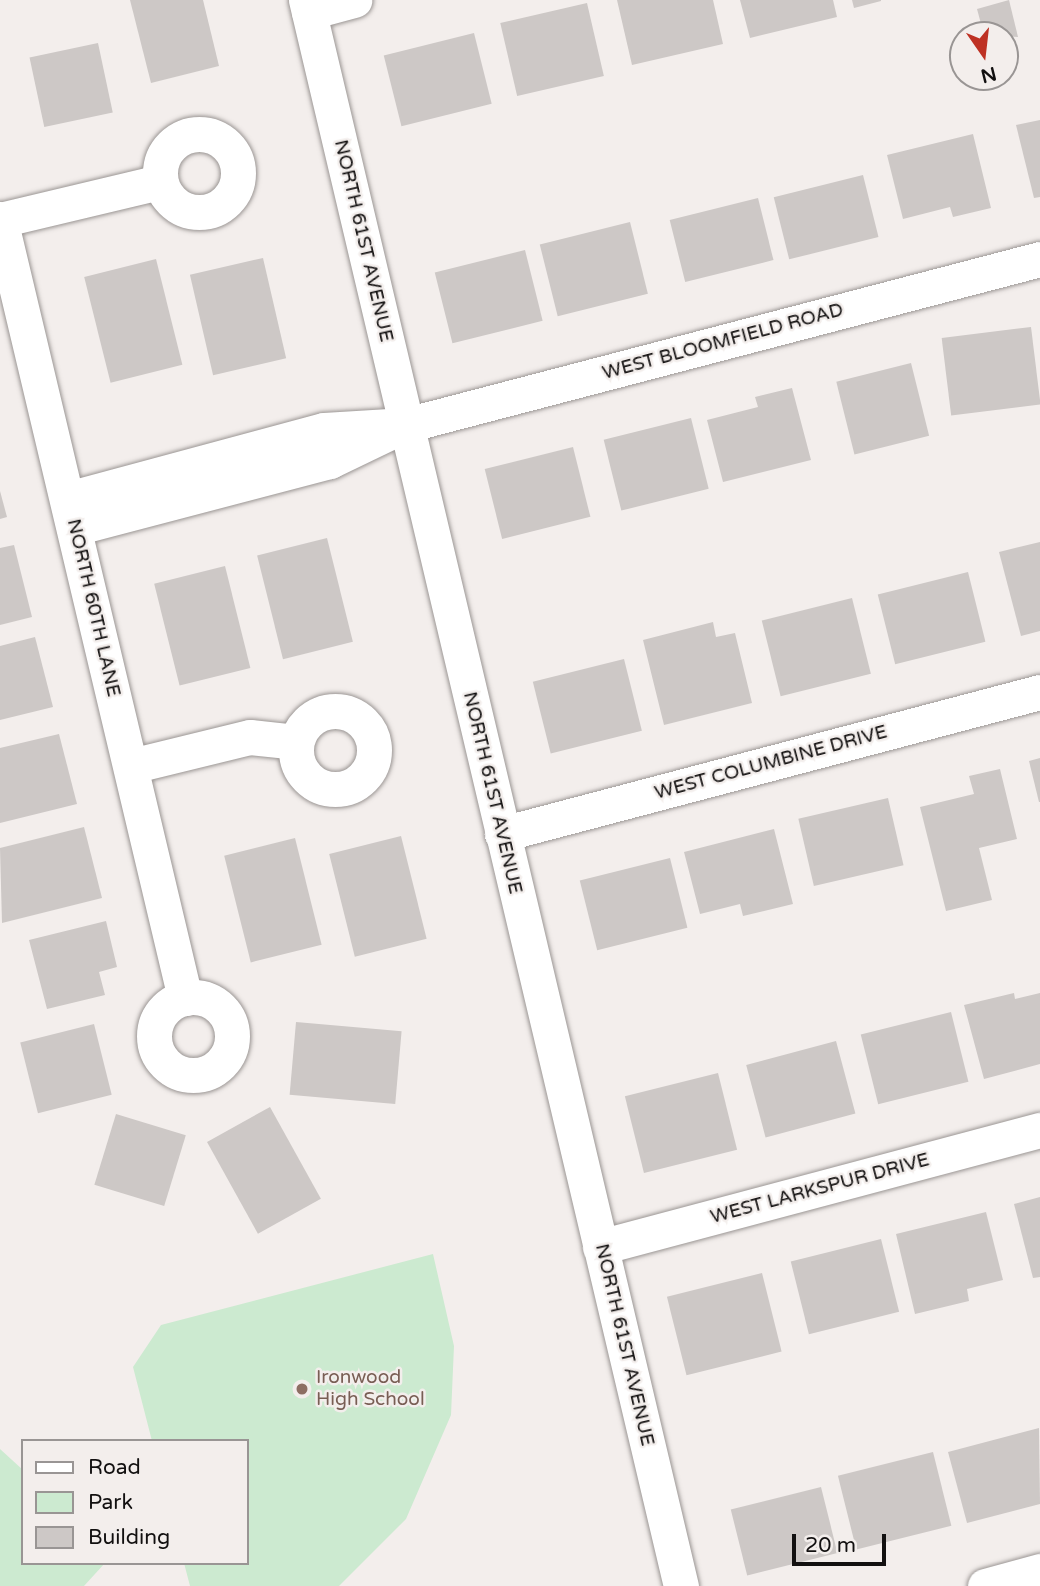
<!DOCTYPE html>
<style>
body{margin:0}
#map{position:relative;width:1040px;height:1586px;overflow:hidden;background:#f3eeec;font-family:"Varela Round",sans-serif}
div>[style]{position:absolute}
.green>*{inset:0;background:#ccead0}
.building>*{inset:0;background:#cdc8c6;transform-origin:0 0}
.roads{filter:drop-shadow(0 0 2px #9b9694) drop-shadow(0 0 2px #9b9694)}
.minor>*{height:35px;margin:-17.5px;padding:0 17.5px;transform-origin:17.5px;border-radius:17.5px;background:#fff}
.minor>.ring{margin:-17.5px;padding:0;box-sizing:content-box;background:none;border:35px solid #fff;border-radius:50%}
.dots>*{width:19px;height:19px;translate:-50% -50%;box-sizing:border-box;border:4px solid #f3eeec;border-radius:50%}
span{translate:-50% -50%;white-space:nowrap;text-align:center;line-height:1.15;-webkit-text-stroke:5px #f3eeec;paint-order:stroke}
.street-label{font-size:19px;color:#121010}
.education-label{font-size:19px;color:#785e54}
.left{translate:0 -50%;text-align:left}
.legend{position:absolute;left:21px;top:1439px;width:228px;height:126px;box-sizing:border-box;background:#f3eeec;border:2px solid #999594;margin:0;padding:9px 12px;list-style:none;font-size:21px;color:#121010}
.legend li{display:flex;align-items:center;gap:14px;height:35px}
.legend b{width:35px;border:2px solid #999594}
.north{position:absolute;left:949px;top:21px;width:70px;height:70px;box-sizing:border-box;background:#f3eeec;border:2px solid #999594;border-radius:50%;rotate:166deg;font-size:19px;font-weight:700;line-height:28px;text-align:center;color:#121010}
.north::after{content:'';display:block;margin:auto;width:24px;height:32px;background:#be3123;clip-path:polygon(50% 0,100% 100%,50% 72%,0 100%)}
.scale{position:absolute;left:792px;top:1534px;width:94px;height:32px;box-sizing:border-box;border:4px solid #121010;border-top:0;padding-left:9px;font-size:21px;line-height:24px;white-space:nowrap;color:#121010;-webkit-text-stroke:5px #f3eeec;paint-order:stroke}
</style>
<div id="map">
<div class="green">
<i style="clip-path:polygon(433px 1254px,454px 1346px,451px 1415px,406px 1519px,339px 1586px,190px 1586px,184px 1563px,247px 1563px,247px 1441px,152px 1441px,133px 1367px,161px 1325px)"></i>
<i style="clip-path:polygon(0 1449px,23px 1470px,23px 1563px,105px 1563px,84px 1586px,0 1586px)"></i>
</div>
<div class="building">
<i style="clip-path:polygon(130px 0,203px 0,219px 66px,151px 83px)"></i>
<i style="clip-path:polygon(617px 0,713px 0,723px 44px,632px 65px)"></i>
<i style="clip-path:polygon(740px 0,833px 0,837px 17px,750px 38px)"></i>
<i style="clip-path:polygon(852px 0,881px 0,881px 1px,854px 8px)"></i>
<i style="clip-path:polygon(1009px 0,1018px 37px,984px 35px,977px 9px)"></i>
<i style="left:587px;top:3px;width:75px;height:89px;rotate:77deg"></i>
<i style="left:474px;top:33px;width:73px;height:93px;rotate:76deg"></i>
<i style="left:98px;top:43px;width:71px;height:70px;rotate:78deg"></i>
<i style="clip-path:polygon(1040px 120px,1040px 197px,1034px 198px,1016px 125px)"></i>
<i style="clip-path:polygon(973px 134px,991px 208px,953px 217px,950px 207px,903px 219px,887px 155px)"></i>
<i style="left:863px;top:175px;width:64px;height:92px;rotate:76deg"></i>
<i style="left:758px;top:198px;width:64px;height:91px;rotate:76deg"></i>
<i style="left:630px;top:222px;width:74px;height:93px;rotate:76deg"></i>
<i style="left:525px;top:250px;width:73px;height:93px;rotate:76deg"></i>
<i style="left:263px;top:258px;width:103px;height:75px;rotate:77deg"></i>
<i style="left:156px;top:259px;width:109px;height:74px;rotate:76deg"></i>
<i style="left:1031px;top:327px;width:78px;height:90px;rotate:83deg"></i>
<i style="left:911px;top:363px;width:75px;height:77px;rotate:76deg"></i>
<i style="clip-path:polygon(792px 388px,811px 460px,723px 482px,707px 420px,758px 407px,755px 397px)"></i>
<i style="left:691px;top:418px;width:73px;height:90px;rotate:76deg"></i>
<i style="left:573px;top:447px;width:72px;height:91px;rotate:76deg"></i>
<i style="clip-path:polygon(0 491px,7px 517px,0 519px)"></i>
<i style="left:327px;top:538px;width:107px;height:72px;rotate:76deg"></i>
<i style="clip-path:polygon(1040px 542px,1040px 631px,1021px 636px,999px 552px)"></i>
<i style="clip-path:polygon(14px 545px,32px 617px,0 625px,0 548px)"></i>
<i style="left:225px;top:566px;width:105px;height:73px;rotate:76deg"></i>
<i style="left:968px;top:572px;width:72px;height:93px;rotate:76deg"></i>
<i style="left:852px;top:598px;width:78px;height:93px;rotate:76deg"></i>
<i style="clip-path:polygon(713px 622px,716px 637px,735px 633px,752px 703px,664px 725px,643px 640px)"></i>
<i style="clip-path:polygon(35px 637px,53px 707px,0 720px,0 646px)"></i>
<i style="left:624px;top:659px;width:74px;height:94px;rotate:76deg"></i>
<i style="clip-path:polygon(59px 734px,77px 804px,0 823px,0 748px)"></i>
<i style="clip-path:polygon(1040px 758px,1040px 802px,1039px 802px,1029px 761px)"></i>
<i style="clip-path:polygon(1000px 769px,1017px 839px,979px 848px,992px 900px,946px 911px,920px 807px,974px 794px,969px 776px)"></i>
<i style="left:888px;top:798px;width:69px;height:92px;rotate:77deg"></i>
<i style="clip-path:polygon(84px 827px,102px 898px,2px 923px,0 848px)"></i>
<i style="clip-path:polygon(774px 829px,793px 904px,743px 916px,740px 904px,700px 914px,684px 852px)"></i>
<i style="left:401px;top:836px;width:106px;height:74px;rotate:76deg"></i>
<i style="left:295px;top:838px;width:110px;height:73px;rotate:76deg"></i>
<i style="left:670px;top:858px;width:72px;height:93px;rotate:76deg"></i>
<i style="clip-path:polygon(106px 921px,117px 967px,99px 972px,105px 995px,47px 1009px,29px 940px)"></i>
<i style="clip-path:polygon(1014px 993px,1015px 999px,1040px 993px,1040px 1064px,984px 1079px,964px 1005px)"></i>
<i style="left:951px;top:1012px;width:72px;height:93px;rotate:76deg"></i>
<i style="left:296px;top:1022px;width:106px;height:73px;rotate:5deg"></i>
<i style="left:94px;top:1024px;width:73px;height:76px;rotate:76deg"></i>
<i style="left:836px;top:1041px;width:75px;height:93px;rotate:75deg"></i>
<i style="left:718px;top:1073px;width:79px;height:96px;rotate:76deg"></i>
<i style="left:270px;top:1107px;width:105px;height:72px;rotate:61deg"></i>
<i style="left:116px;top:1114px;width:73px;height:74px;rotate:17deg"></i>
<i style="clip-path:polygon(1040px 1197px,1040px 1277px,1033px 1278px,1014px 1204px)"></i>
<i style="clip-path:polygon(986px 1212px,1003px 1280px,967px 1289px,969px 1301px,915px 1314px,896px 1234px)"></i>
<i style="left:881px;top:1239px;width:75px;height:93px;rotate:76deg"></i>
<i style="left:762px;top:1273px;width:81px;height:98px;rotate:76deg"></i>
<i style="clip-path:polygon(1039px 1428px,1040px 1504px,967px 1523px,948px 1452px)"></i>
<i style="left:933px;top:1452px;width:76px;height:98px;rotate:76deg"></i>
<i style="left:821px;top:1487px;width:68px;height:93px;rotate:76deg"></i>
</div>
<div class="roads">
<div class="minor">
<i style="left:306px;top:0;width:1630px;rotate:76.7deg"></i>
<i style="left:309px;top:12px;width:47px;rotate:-14.9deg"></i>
<i class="ring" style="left:160px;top:134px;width:43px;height:43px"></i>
<i style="left:0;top:219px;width:801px;rotate:76.64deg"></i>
<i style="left:0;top:220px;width:164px;rotate:-13.4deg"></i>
<i style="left:68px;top:499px;width:265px;rotate:-15.1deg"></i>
<i style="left:324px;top:430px;width:82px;rotate:-3.5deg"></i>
<i style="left:406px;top:425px;width:655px;rotate:-14.67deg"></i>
<i style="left:74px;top:528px;width:265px;rotate:-14.7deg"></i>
<i style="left:330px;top:461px;width:67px;rotate:-25.8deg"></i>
<i class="ring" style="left:296px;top:711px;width:43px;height:43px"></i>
<i style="left:131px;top:766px;width:122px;rotate:-13.7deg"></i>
<i style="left:250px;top:737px;width:46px;rotate:6.2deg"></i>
<i style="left:502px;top:834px;width:556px;rotate:-14.79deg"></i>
<i class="ring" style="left:154px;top:997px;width:43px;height:43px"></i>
<i style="left:600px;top:1247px;width:455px;rotate:-14.9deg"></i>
<i style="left:985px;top:1586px;width:57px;rotate:-15.3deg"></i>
</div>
</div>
<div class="dots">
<i style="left:302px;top:1389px;background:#8d6e63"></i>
</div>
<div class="street-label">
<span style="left:363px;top:241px;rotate:77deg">NORTH 61ST AVENUE</span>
<span style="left:723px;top:342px;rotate:-15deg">WEST BLOOMFIELD ROAD</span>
<span style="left:93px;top:608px;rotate:77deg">NORTH 60TH LANE</span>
<span style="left:771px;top:763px;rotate:-15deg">WEST COLUMBINE DRIVE</span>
<span style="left:492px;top:793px;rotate:77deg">NORTH 61ST AVENUE</span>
<span style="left:820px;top:1189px;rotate:-15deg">WEST LARKSPUR DRIVE</span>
<span style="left:624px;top:1345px;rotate:77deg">NORTH 61ST AVENUE</span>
</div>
<div class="education-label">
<span class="left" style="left:316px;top:1389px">Ironwood<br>High School</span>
</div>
<ul class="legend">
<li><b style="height:9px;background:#fff"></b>Road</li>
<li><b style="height:19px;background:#ccead0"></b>Park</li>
<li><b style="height:19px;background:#cdc8c6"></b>Building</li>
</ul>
<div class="north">N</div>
<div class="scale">20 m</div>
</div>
